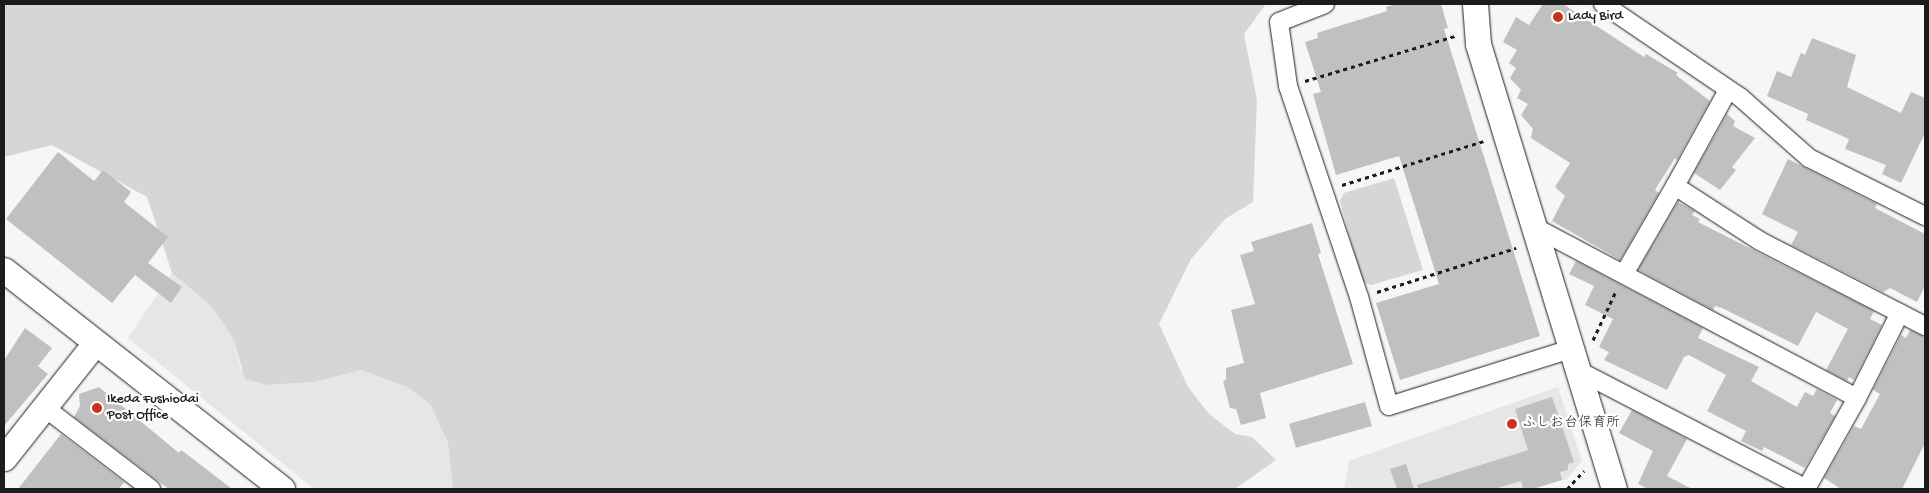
<!DOCTYPE html>
<meta charset="utf-8">
<style>
body{margin:0}
#map{position:relative;width:1929px;height:493px;overflow:hidden;background:#f6f6f6;font-family:"Gochi Hand","Klee One",sans-serif}
div>[style]{position:absolute}
.built>*{inset:0;background:#e6e6e6}
.green>*{inset:0;background:#d6d6d6}
.building>*{inset:0;background:#c0c0c0;transform-origin:0 0}
.path>*{height:3px;margin-top:-1.5px;transform-origin:0;background:repeating-linear-gradient(90deg,#1c1c1c 0 4px,transparent 0 8px)}
.roads{filter:drop-shadow(0 0 1px #1c1c1c) drop-shadow(0 0 1px #1c1c1c)}
.street>*{height:18px;margin:-9px;padding:0 9px;transform-origin:9px;border-radius:9px;background:#fff}
.secondary>*{height:25px;margin:-12.5px;padding:0 12.5px;transform-origin:12.5px;border-radius:12.5px;background:#fff}
.dots>*{width:14px;height:14px;translate:-50% -50%;box-sizing:border-box;border:2px solid #fff;border-radius:50%}
span{translate:-50% -50%;white-space:nowrap;text-align:center;line-height:1.15;-webkit-text-stroke:4.5px #fff;paint-order:stroke}
.poi-label{font-size:14px;color:#1c1c1c}
.left{translate:0 -50%;text-align:left}
.frame{position:absolute;inset:0;border:5px solid #1c1c1c;pointer-events:none}
</style>
<div id="map">
<div class="built">
<i style="clip-path:polygon(172px 273px,212px 307px,234px 340px,241px 370px,268px 385px,314px 382px,361px 370px,407px 387px,430px 404px,448px 443px,453px 489px,314px 489px,128px 338px)"></i>
<i style="clip-path:polygon(1558px 387px,1582px 461px,1567px 479px,1524px 489px,1344px 489px,1349px 461px)"></i>
</div>
<div class="green">
<i style="clip-path:polygon(4px 4px,1266px 4px,1244px 34px,1257px 100px,1253px 202px,1225px 219px,1191px 259px,1159px 324px,1188px 387px,1209px 414px,1235px 434px,1252px 437px,1276px 460px,1235px 489px,453px 489px,448px 443px,430px 404px,407px 387px,361px 370px,314px 382px,268px 385px,245px 379px,234px 340px,212px 307px,172px 273px,147px 197px,52px 145px,4px 157px)"></i>
<i style="clip-path:polygon(1394px 178px,1423px 270px,1371px 285px,1362px 282px,1340px 201px,1344px 193px)"></i>
</div>
<div class="building">
<i style="clip-path:polygon(1396px 4px,1441px 4px,1448px 28px,1444px 29px,1540px 336px,1400px 380px,1376px 303px,1439px 284px,1399px 156px,1336px 175px,1313px 94px,1321px 92px,1305px 42px,1318px 38px,1317px 33px,1387px 11px,1386px 7px)"></i>
<i style="clip-path:polygon(1543px 4px,1563px 4px,1644px 57px,1646px 54px,1678px 73px,1676px 75px,1710px 101px,1677px 160px,1675px 158px,1655px 190px,1659px 193px,1620px 260px,1552px 221px,1565px 196px,1555px 187px,1570px 163px,1531px 138px,1533px 129px,1521px 115px,1528px 104px,1517px 98px,1521px 90px,1510px 78px,1516px 68px,1509px 63px,1517px 50px,1503px 42px,1516px 17px,1529px 25px)"></i>
<i style="clip-path:polygon(1812px 38px,1856px 55px,1847px 87px,1901px 113px,1911px 92px,1925px 98px,1925px 133px,1901px 183px,1882px 174px,1886px 165px,1845px 149px,1849px 139px,1806px 120px,1808px 114px,1767px 96px,1777px 71px,1791px 77px,1801px 53px,1805px 55px)"></i>
<i style="clip-path:polygon(1727px 114px,1735px 121px,1733px 126px,1755px 138px,1732px 167px,1736px 170px,1720px 190px,1694px 173px)"></i>
<i style="clip-path:polygon(58px 152px,94px 181px,103px 170px,131px 192px,124px 202px,168px 237px,148px 263px,182px 287px,171px 303px,135px 275px,112px 303px,6px 219px)"></i>
<i style="clip-path:polygon(1788px 159px,1877px 204px,1875px 208px,1925px 234px,1925px 286px,1917px 302px,1890px 288px,1883px 292px,1791px 245px,1798px 232px,1762px 214px)"></i>
<i style="clip-path:polygon(1678px 202px,1695px 211px,1692px 215px,1700px 219px,1698px 222px,1874px 311px,1870px 319px,1882px 325px,1854px 380px,1849px 377px,1847px 381px,1826px 370px,1848px 329px,1816px 312px,1798px 346px,1722px 308px,1715px 306px,1713px 310px,1638px 270px)"></i>
<i style="clip-path:polygon(1312px 223px,1321px 253px,1318px 254px,1353px 364px,1260px 393px,1266px 418px,1241px 425px,1236px 409px,1230px 408px,1223px 381px,1226px 380px,1226px 368px,1244px 363px,1231px 310px,1255px 304px,1240px 255px,1254px 251px,1251px 242px)"></i>
<i style="clip-path:polygon(1576px 261px,1703px 328px,1698px 338px,1759px 367px,1751px 381px,1797px 407px,1805px 392px,1813px 396px,1817px 389px,1837px 400px,1830px 413px,1835px 416px,1805px 468px,1770px 450px,1764px 447px,1762px 451px,1741px 441px,1746px 431px,1707px 411px,1726px 375px,1689px 355px,1684px 357px,1667px 390px,1604px 360px,1609px 352px,1599px 347px,1613px 319px,1585px 305px,1594px 286px,1569px 274px)"></i>
<i style="clip-path:polygon(25px 328px,52px 348px,38px 366px,48px 374px,4px 426px,5px 359px)"></i>
<i style="clip-path:polygon(1910px 330px,1925px 337px,1925px 443px,1902px 489px,1841px 489px,1824px 478px,1854px 426px,1861px 429px,1880px 394px,1873px 390px,1901px 335px,1906px 338px)"></i>
<i style="clip-path:polygon(99px 387px,179px 453px,181px 450px,184px 452px,232px 489px,169px 489px,150px 475px,74px 417px,80px 406px,79px 394px)"></i>
<i style="clip-path:polygon(1552px 397px,1574px 462px,1568px 464px,1568px 470px,1560px 472px,1562px 480px,1533px 489px,1523px 489px,1521px 481px,1494px 489px,1418px 489px,1417px 485px,1528px 450px,1515px 409px)"></i>
<i style="left:1365px;top:402px;width:25px;height:79px;rotate:74deg"></i>
<i style="clip-path:polygon(1632px 410px,1687px 439px,1667px 476px,1692px 489px,1648px 489px,1638px 484px,1653px 451px,1619px 433px)"></i>
<i style="clip-path:polygon(61px 434px,124px 482px,119px 489px,18px 489px)"></i>
<i style="clip-path:polygon(1406px 464px,1414px 489px,1397px 489px,1390px 469px)"></i>
</div>
<div class="path">
<i style="left:1305px;top:81px;width:157px;rotate:-16.7deg"></i>
<i style="left:1342px;top:185px;width:149px;rotate:-17.2deg"></i>
<i style="left:1377px;top:292px;width:146px;rotate:-17.6deg"></i>
<i style="left:1593px;top:340px;width:54px;rotate:-64.9deg"></i>
<i style="left:1567px;top:489px;width:25px;rotate:-47deg"></i>
</div>
<div class="roads">
<div class="street">
<i style="left:1325px;top:4px;width:49px;rotate:158.6deg"></i>
<i style="left:1279px;top:22px;width:65px;rotate:82deg"></i>
<i style="left:1288px;top:86px;width:223px;rotate:71.4deg"></i>
<i style="left:1359px;top:297px;width:113px;rotate:74.6deg"></i>
<i style="left:1389px;top:406px;width:191px;rotate:-17.4deg"></i>
<i style="left:1603px;top:4px;width:166px;rotate:34.2deg"></i>
<i style="left:1740px;top:97px;width:92px;rotate:41.5deg"></i>
<i style="left:1809px;top:158px;width:130px;rotate:26.6deg"></i>
<i style="left:1728px;top:90px;width:110px;rotate:118.9deg"></i>
<i style="left:1675px;top:186px;width:101px;rotate:32.9deg"></i>
<i style="left:1760px;top:241px;width:186px;rotate:27.3deg"></i>
<i style="left:1536px;top:228px;width:363px;rotate:27.9deg"></i>
<i style="left:1857px;top:398px;width:104px;rotate:119.3deg"></i>
<i style="left:1624px;top:274px;width:102px;rotate:-59.9deg"></i>
<i style="left:1579px;top:371px;width:257px;rotate:27.4deg"></i>
<i style="left:1857px;top:398px;width:95px;rotate:-63.2deg"></i>
<i style="left:44px;top:407px;width:135px;rotate:37.5deg"></i>
</div>
<div class="secondary">
<i style="left:1475px;top:4px;width:40px;rotate:85.7deg"></i>
<i style="left:1478px;top:44px;width:465px;rotate:73deg"></i>
<i style="left:4px;top:270px;width:354px;rotate:38.2deg"></i>
<i style="left:4px;top:458px;width:147px;rotate:-51.6deg"></i>
</div>
</div>
<div class="dots">
<i style="left:1558px;top:17px;background:#c8321e"></i>
<i style="left:97px;top:408px;background:#c8321e"></i>
<i style="left:1512px;top:424px;background:#c8321e"></i>
</div>
<div class="poi-label">
<span class="left" style="left:1568px;top:17px">Lady Bird</span>
<span class="left" style="left:107px;top:408px">Ikeda Fushiodai<br>Post Office</span>
<span class="left" style="left:1522px;top:424px">ふしお台保育所</span>
</div>
<div class="frame"></div>
</div>
